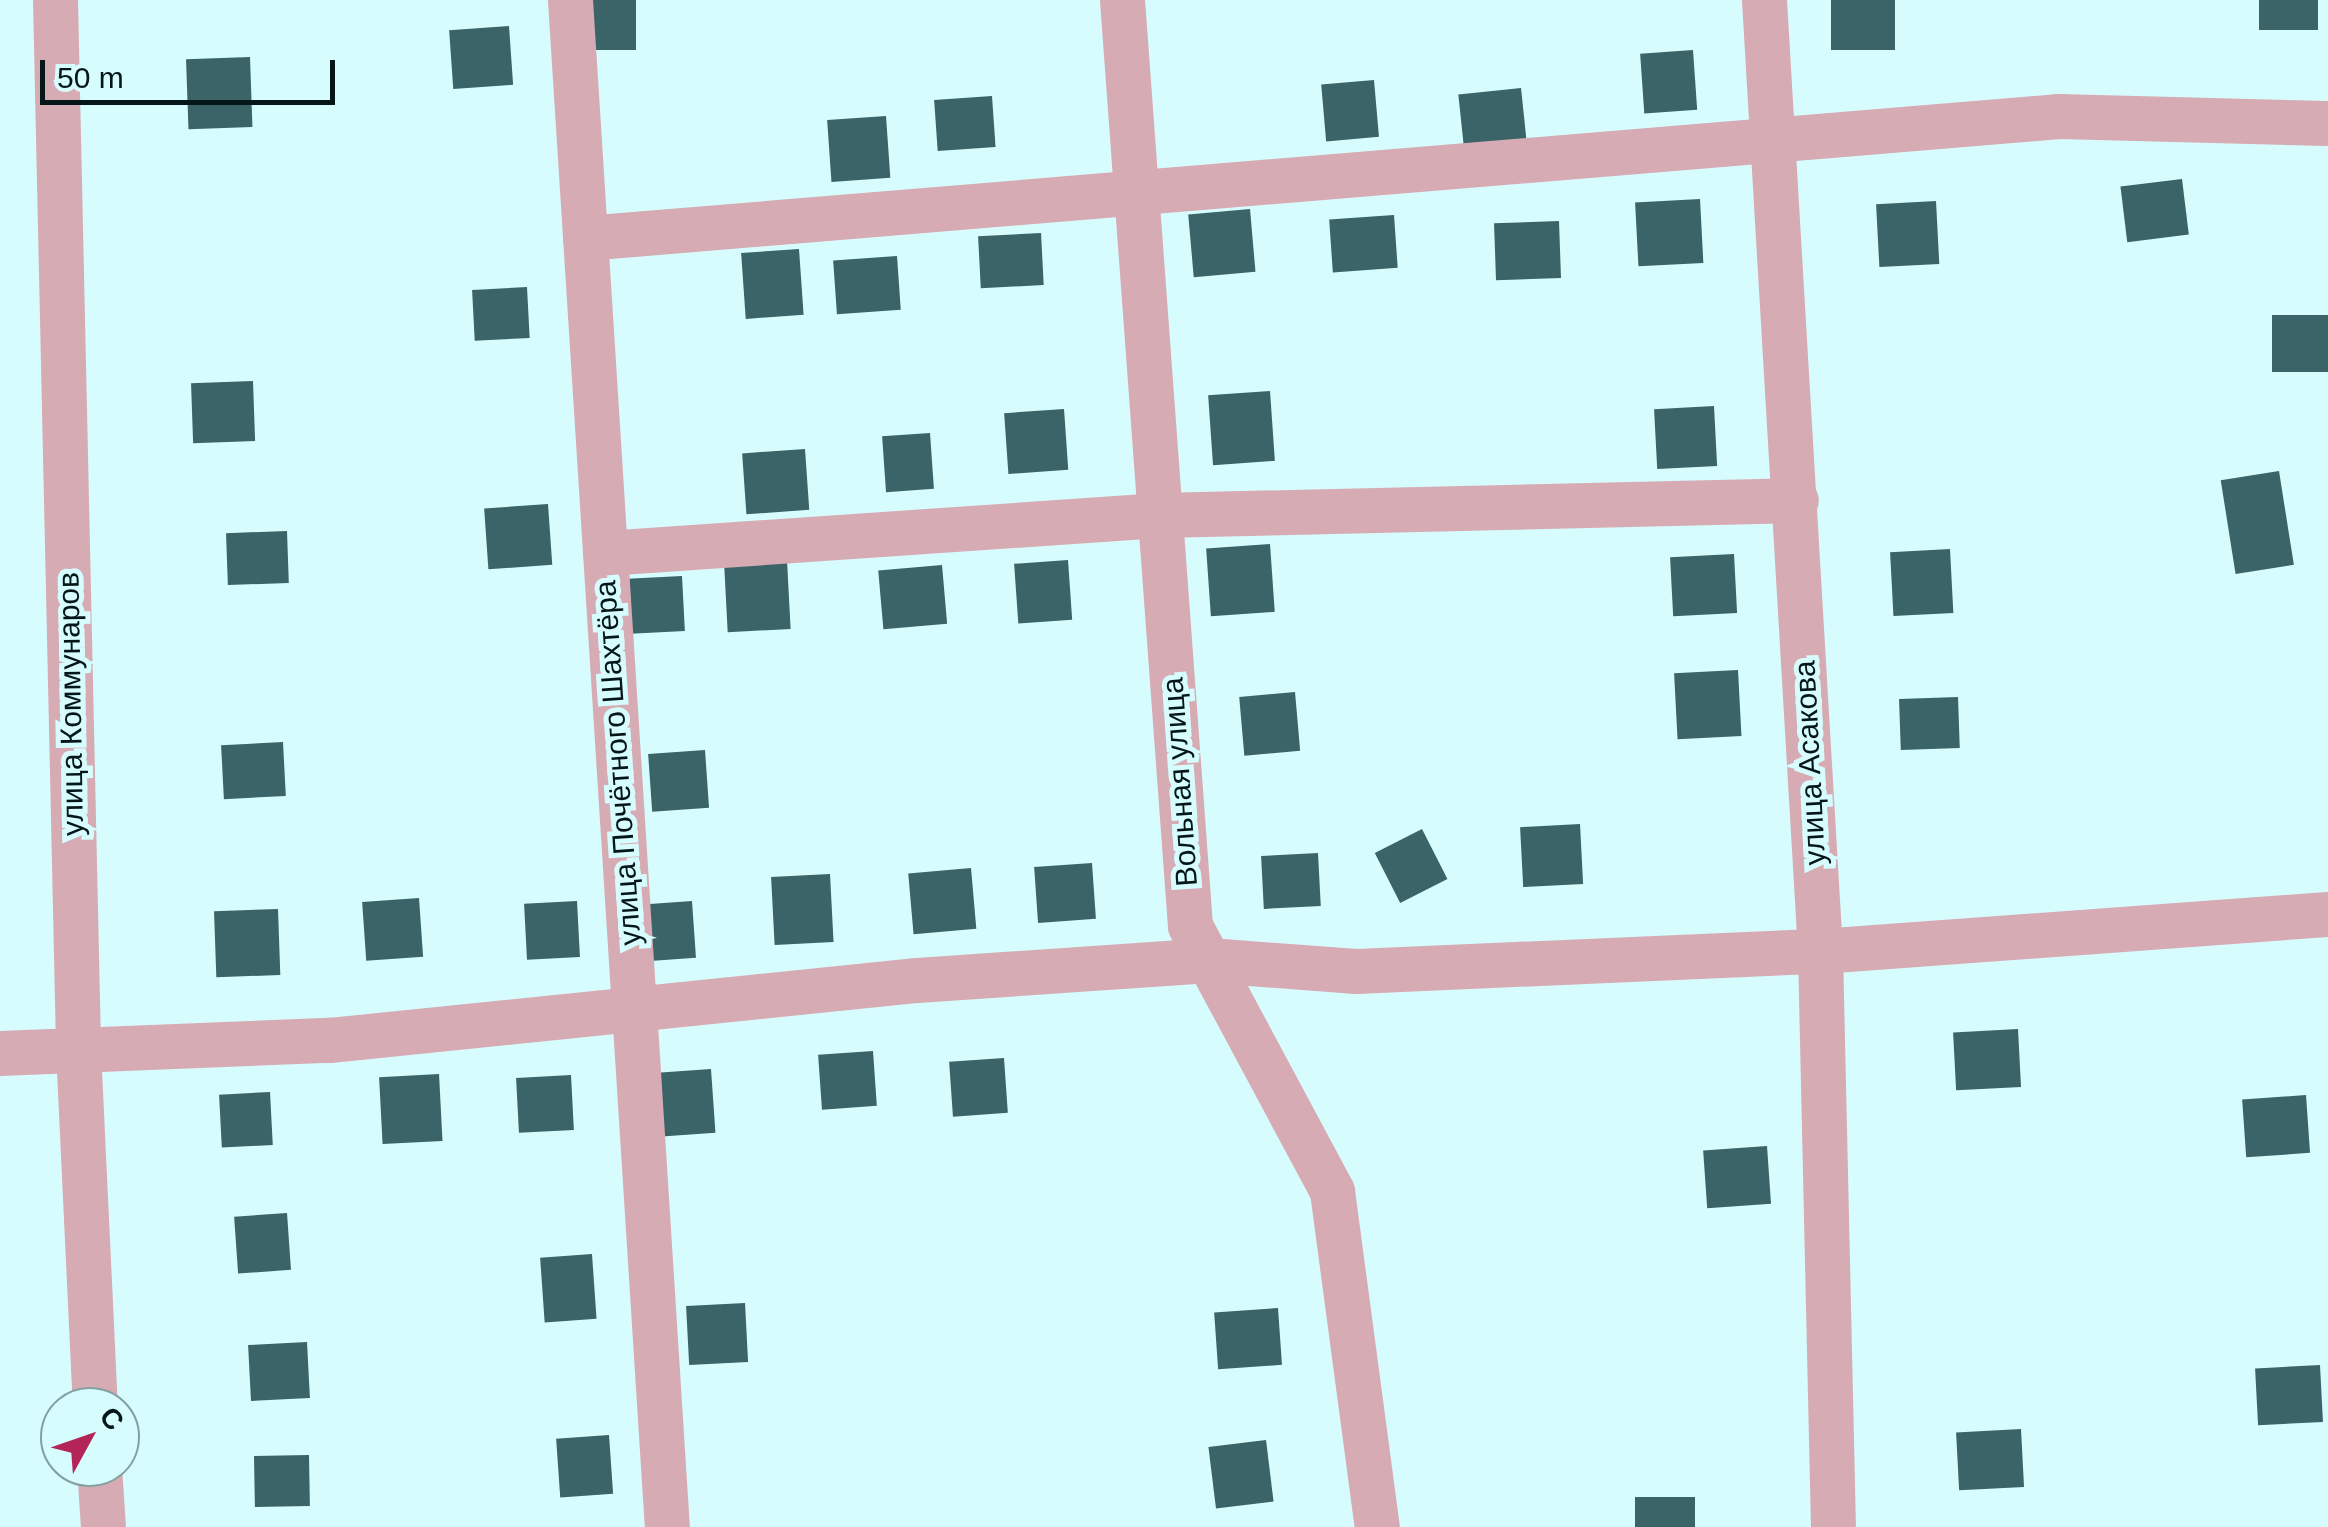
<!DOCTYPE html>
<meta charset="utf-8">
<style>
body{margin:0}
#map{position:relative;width:2328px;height:1527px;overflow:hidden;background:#d7fcfe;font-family:Arial,sans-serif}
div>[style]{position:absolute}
.building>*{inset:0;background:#3a6467;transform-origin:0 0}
.minor>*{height:45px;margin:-22.5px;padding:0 22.5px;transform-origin:22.5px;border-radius:22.5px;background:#d7abb3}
span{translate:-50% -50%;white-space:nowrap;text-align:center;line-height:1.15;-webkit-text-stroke:10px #d7fcfe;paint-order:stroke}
.street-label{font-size:30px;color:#051618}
.north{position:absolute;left:40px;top:1387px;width:100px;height:100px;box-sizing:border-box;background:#d7fcfe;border:2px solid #83a0a2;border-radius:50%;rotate:50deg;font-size:28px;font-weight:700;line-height:40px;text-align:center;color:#051618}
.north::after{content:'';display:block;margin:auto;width:35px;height:45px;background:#b42557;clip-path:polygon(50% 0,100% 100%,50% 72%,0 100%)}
.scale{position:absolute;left:40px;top:60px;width:295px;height:45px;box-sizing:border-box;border:5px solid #051618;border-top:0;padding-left:12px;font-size:30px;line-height:35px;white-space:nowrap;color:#051618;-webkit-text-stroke:8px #d7fcfe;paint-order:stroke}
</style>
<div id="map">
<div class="building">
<i style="left:581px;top:0;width:55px;height:50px"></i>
<i style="left:1831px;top:0;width:64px;height:50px"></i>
<i style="left:2259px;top:0;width:59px;height:30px"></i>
<i style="left:509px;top:26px;width:59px;height:60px;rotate:86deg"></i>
<i style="left:1693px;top:50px;width:60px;height:53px;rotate:86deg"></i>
<i style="left:250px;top:57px;width:70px;height:64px;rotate:88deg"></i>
<i style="left:1374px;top:80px;width:57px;height:53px;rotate:85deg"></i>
<i style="left:1521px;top:88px;width:55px;height:63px;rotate:84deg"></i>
<i style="left:992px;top:96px;width:51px;height:58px;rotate:86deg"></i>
<i style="left:886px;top:116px;width:62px;height:59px;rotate:86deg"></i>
<i style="left:2182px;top:179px;width:56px;height:62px;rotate:83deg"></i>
<i style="left:1700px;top:199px;width:64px;height:65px;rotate:87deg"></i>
<i style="left:1936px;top:201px;width:63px;height:60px;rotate:87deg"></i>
<i style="left:1250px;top:209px;width:63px;height:62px;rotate:85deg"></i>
<i style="left:1394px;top:215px;width:53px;height:65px;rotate:86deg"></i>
<i style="left:1559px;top:221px;width:57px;height:65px;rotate:88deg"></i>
<i style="left:1041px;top:233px;width:52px;height:63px;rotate:87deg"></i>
<i style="left:799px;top:249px;width:66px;height:58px;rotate:86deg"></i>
<i style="left:897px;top:256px;width:54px;height:64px;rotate:86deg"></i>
<i style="left:527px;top:287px;width:51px;height:55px;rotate:87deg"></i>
<i style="left:2328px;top:315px;width:57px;height:56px;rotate:90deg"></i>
<i style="left:253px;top:381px;width:60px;height:62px;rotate:88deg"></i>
<i style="left:1270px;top:391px;width:70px;height:62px;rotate:86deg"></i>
<i style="left:1714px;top:406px;width:60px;height:60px;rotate:87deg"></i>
<i style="left:1064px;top:409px;width:61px;height:60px;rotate:86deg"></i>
<i style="left:930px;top:433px;width:56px;height:48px;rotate:86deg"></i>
<i style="left:805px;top:449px;width:61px;height:63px;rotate:86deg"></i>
<i style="left:2279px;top:471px;width:95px;height:59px;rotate:81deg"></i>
<i style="left:548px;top:504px;width:61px;height:64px;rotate:86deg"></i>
<i style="left:287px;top:531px;width:52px;height:61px;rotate:88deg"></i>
<i style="left:1270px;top:544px;width:68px;height:64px;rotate:86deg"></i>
<i style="left:1950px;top:549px;width:64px;height:60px;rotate:87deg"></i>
<i style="left:1734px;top:554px;width:59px;height:64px;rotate:87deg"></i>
<i style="left:787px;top:560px;width:69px;height:63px;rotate:87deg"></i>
<i style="left:1068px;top:560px;width:60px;height:54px;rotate:86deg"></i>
<i style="left:942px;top:565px;width:59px;height:64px;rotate:85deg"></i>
<i style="left:682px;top:576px;width:55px;height:69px;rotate:87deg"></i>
<i style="left:1738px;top:670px;width:66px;height:64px;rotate:87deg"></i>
<i style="left:1295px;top:692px;width:59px;height:56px;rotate:85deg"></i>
<i style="left:1958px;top:697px;width:51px;height:59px;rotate:88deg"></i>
<i style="left:283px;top:742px;width:54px;height:62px;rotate:87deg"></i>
<i style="left:705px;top:750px;width:58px;height:57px;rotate:86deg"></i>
<i style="left:1580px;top:824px;width:60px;height:60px;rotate:87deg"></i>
<i style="left:1422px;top:829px;width:56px;height:53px;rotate:63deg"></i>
<i style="left:1318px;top:853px;width:53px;height:57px;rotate:87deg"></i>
<i style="left:1092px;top:863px;width:56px;height:58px;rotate:86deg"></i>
<i style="left:971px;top:868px;width:61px;height:63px;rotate:85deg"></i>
<i style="left:830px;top:874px;width:68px;height:59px;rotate:87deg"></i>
<i style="left:419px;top:898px;width:59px;height:57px;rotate:86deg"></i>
<i style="left:577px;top:901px;width:56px;height:53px;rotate:87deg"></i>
<i style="left:692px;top:901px;width:57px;height:53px;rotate:86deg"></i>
<i style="left:278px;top:909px;width:66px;height:64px;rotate:88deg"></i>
<i style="left:2018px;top:1029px;width:58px;height:65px;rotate:87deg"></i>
<i style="left:873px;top:1051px;width:55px;height:55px;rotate:86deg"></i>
<i style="left:1004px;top:1058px;width:55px;height:55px;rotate:86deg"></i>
<i style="left:711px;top:1069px;width:64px;height:68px;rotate:86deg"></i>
<i style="left:439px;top:1074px;width:67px;height:60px;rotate:87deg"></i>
<i style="left:571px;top:1075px;width:55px;height:55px;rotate:87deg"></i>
<i style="left:270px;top:1092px;width:53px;height:51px;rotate:87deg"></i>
<i style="left:2306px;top:1095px;width:58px;height:64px;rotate:86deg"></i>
<i style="left:1767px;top:1146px;width:58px;height:64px;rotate:86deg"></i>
<i style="left:287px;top:1213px;width:57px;height:53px;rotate:86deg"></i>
<i style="left:592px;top:1254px;width:65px;height:52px;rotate:86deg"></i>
<i style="left:745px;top:1303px;width:59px;height:59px;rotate:87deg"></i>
<i style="left:1278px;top:1308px;width:57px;height:64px;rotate:86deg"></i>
<i style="left:307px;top:1342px;width:56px;height:59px;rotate:87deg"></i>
<i style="left:2320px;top:1365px;width:57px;height:65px;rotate:87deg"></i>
<i style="left:2021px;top:1429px;width:58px;height:65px;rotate:87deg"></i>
<i style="left:609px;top:1435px;width:59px;height:53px;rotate:86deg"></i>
<i style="left:1266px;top:1440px;width:62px;height:58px;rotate:83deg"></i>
<i style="left:309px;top:1455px;width:51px;height:55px;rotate:89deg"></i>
<i style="left:1635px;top:1497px;width:60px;height:30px"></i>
</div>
<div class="minor">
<i style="left:55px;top:0;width:1049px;rotate:88.74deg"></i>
<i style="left:78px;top:1049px;width:358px;rotate:87.3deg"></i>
<i style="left:570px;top:0;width:1530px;rotate:86.37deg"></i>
<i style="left:1122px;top:0;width:928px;rotate:85.8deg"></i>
<i style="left:1190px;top:926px;width:301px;rotate:61.8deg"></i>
<i style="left:1332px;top:1191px;width:339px;rotate:82.4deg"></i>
<i style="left:1764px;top:0;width:953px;rotate:86.63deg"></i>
<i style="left:1820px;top:951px;width:576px;rotate:88.71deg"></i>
<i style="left:585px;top:238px;width:1479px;rotate:-4.73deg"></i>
<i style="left:2059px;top:116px;width:269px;rotate:1.5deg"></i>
<i style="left:605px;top:553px;width:556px;rotate:-3.92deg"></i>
<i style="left:1160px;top:515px;width:636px;rotate:-1.35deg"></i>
<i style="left:0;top:1053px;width:329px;rotate:-2.3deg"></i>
<i style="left:329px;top:1040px;width:591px;rotate:-5.83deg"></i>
<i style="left:917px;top:980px;width:293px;rotate:-3.9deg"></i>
<i style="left:1209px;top:960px;width:147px;rotate:4.3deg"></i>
<i style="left:1356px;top:971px;width:464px;rotate:-2.5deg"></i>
<i style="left:1820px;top:951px;width:509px;rotate:-4.17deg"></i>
<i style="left:99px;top:1467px;width:60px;rotate:86.2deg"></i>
</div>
<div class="street-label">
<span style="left:71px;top:704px;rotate:-91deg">улица Коммунаров</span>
<span style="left:618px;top:763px;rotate:-94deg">улица Почётного Шахтёра</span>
<span style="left:1810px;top:763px;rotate:-93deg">улица Асакова</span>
<span style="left:1180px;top:782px;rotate:-94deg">Вольная улица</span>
</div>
<div class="north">С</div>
<div class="scale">50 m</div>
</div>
